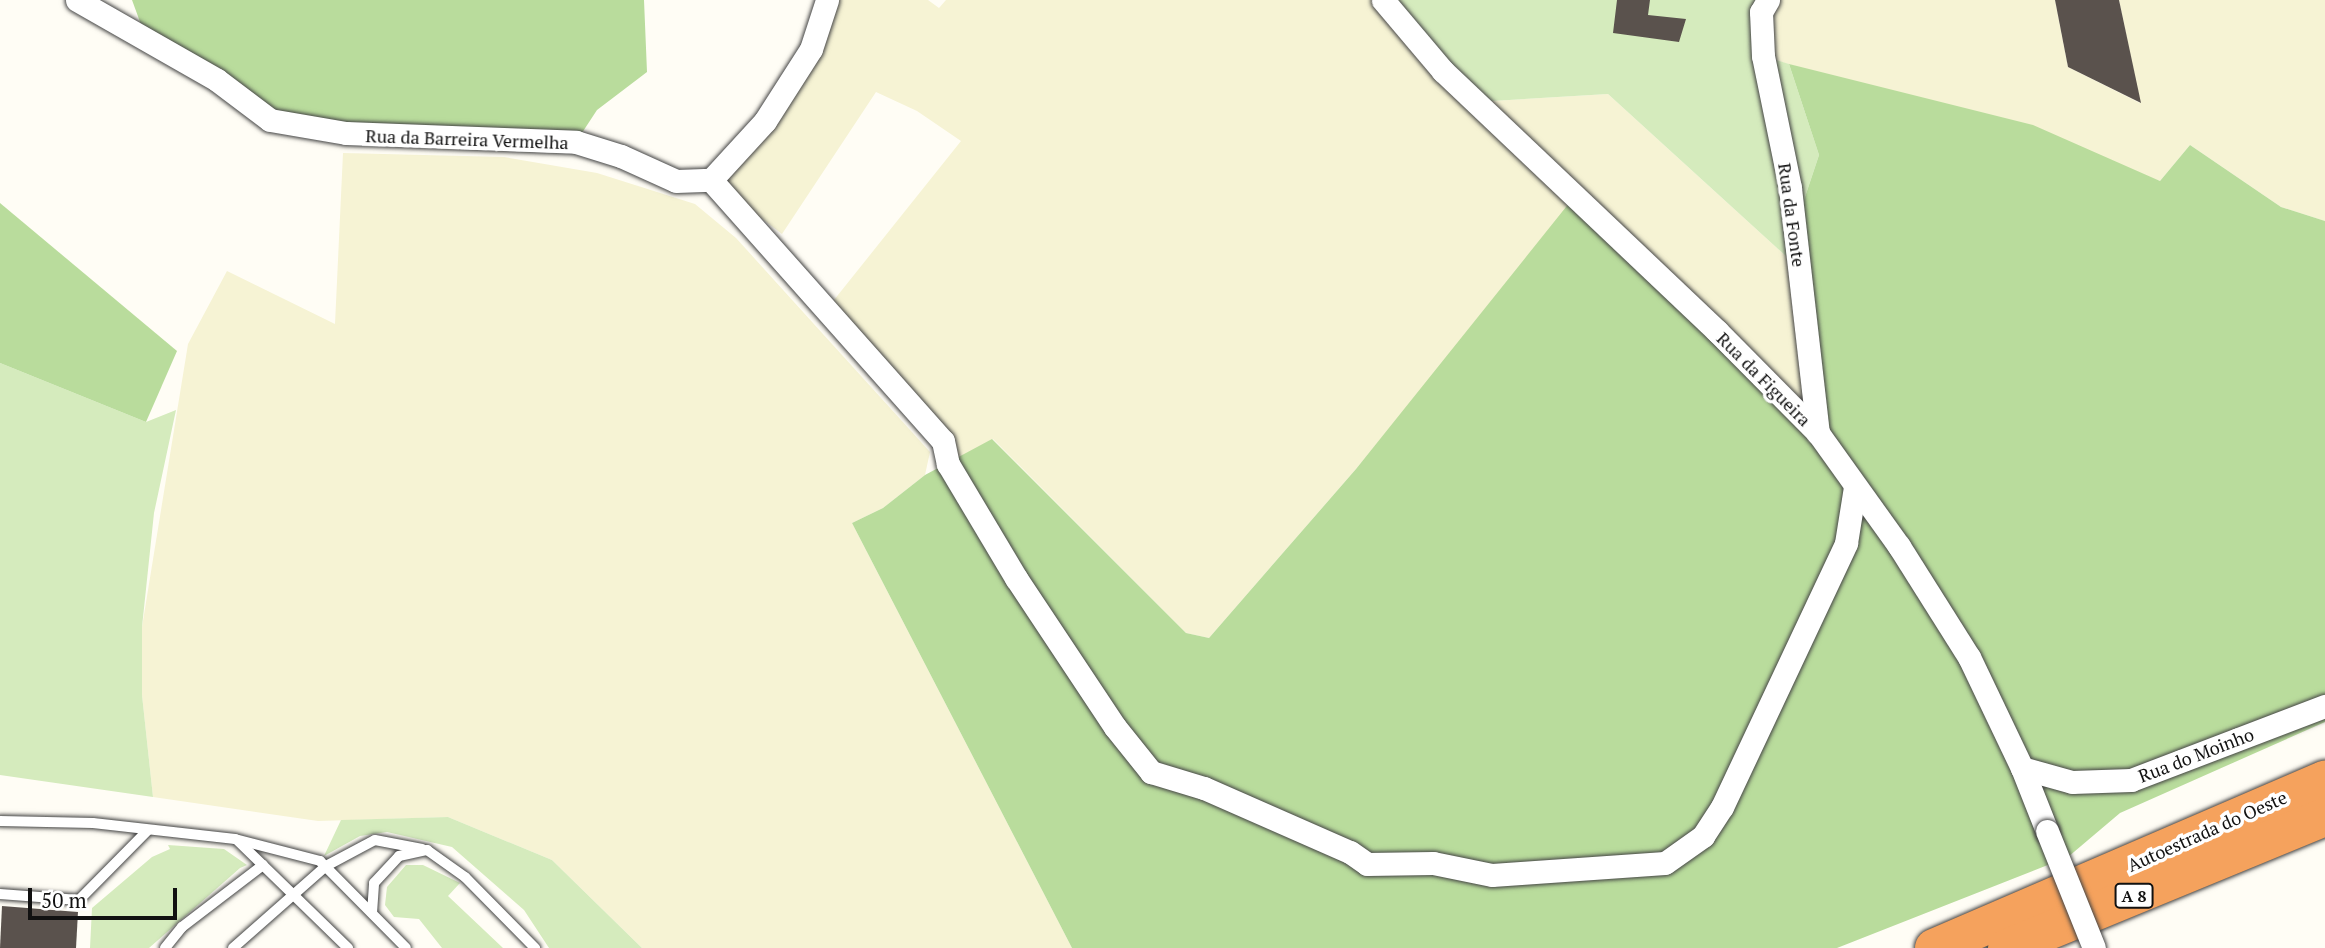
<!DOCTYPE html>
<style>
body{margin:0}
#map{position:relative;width:2325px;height:948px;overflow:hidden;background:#fffdf5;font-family:"PT Serif",serif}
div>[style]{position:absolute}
.farmland>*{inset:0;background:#f6f3d4}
.green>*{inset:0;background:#d5ebbd}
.forest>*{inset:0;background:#b9dc9c}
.building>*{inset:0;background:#5a524d}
.roads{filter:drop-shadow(0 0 2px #444) drop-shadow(0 0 2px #444)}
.lane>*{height:10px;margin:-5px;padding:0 5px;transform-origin:5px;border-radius:5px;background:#fff}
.street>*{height:23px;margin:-11.5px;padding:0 11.5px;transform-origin:11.5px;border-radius:11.5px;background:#fff}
.highway>*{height:38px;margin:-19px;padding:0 19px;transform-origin:19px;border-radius:19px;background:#f5a25d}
.bridges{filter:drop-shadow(0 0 2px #444) drop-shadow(0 0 2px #444)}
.street-bridge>*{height:23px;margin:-11.5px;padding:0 11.5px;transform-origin:11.5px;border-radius:11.5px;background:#fff}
span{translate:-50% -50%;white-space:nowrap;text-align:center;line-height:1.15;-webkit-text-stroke:7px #fff;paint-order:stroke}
.shield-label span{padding:2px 5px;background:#fff;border:2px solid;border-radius:5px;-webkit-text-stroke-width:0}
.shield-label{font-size:16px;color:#111;font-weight:700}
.street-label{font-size:18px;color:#111}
.scale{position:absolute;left:28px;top:888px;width:149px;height:32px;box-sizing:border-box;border:4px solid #111;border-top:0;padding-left:9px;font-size:21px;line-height:24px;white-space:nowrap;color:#111;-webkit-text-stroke:5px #fff;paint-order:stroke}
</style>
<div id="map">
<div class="farmland">
<i style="clip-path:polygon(827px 0,928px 0,939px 8px,946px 0,1383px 0,1475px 102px,1608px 94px,1799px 268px,1818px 433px,1452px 352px,1356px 469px,1209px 638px,1186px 633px,993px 439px,948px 464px,826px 310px,961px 141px,917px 111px,876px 92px,782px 234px,711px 180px,765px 121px)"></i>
<i style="clip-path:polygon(1768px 0,2055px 0,2068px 67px,2140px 103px,2119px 0,2325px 0,2325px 221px,2281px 207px,2190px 145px,2160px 181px,1763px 56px)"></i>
<i style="clip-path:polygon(343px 153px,504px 157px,597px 173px,695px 204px,736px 238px,930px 452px,925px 475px,883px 508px,852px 523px,1072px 948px,642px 948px,552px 860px,448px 817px,318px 821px,153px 797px,142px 695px,142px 627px,188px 344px,227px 271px,335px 324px)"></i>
</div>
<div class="green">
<i style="clip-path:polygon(1383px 0,1768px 0,1763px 56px,1789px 64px,1819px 155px,1804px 200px,1802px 289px,1799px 268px,1608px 94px,1475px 102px)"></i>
<i style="clip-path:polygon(0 363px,146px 422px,176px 410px,154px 513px,142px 627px,142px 695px,153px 797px,0 775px)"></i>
<i style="clip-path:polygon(448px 817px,552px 860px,642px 948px,549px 948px,524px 910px,452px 847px,387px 832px,360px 836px,324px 856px,341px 820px)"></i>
<i style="clip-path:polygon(168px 845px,224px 849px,247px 865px,240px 868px,149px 948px,90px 948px,92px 908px,152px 857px,170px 849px)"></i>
<i style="clip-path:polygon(406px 865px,423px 865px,460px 883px,448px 896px,503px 948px,442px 948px,419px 919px,394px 917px,385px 905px,387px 887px)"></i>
</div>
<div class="forest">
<i style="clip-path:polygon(132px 0,644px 0,647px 72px,597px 110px,576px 142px,270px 120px,147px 41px)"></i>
<i style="clip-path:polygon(1789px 64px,2033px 125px,2160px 181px,2190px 145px,2281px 207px,2325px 221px,2325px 722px,2120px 813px,2068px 857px,1837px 948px,1072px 948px,852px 523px,883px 508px,925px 475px,992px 439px,1186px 633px,1209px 638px,1356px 469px,1574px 197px,1817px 432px,1803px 296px,1804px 200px,1819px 155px)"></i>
<i style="clip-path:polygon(0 203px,177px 351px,146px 422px,0 363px)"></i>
</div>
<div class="building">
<i style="clip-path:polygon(1617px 0,1650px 0,1648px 15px,1686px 19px,1679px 42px,1613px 33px)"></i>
<i style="clip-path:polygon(2055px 0,2119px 0,2141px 103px,2068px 67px)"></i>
<i style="clip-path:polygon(2px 906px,78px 912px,76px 948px,0 948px)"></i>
</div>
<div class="roads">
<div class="lane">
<i style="left:0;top:821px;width:93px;rotate:1.2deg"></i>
<i style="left:93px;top:823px;width:143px;rotate:6.4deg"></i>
<i style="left:235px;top:839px;width:88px;rotate:14.5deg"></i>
<i style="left:320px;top:861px;width:122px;rotate:45.3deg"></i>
<i style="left:237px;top:840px;width:155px;rotate:44.2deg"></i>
<i style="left:0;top:894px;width:79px;rotate:4.3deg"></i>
<i style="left:79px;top:900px;width:98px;rotate:-45.4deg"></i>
<i style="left:372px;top:913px;width:30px;rotate:-86deg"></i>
<i style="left:374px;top:883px;width:37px;rotate:-47deg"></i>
<i style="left:399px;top:856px;width:29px;rotate:-12deg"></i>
<i style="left:427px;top:850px;width:47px;rotate:35.4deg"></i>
<i style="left:465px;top:877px;width:100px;rotate:45.4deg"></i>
<i style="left:165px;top:948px;width:27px;rotate:-51deg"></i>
<i style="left:182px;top:927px;width:102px;rotate:-37.4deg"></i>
<i style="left:233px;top:948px;width:124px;rotate:-41.4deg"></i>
<i style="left:326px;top:866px;width:55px;rotate:-28deg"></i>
<i style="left:375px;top:840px;width:48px;rotate:10.8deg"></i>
</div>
<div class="street">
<i style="left:77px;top:0;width:161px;rotate:29.7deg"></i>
<i style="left:217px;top:80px;width:66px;rotate:37deg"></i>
<i style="left:270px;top:120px;width:77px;rotate:9.7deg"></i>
<i style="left:346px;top:133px;width:230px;rotate:2.2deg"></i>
<i style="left:576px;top:142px;width:47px;rotate:17.3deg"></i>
<i style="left:621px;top:156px;width:60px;rotate:24.4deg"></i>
<i style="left:676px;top:181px;width:35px;rotate:-2deg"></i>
<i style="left:711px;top:180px;width:80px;rotate:-47.5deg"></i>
<i style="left:765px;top:121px;width:85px;rotate:-57.4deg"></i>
<i style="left:811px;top:49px;width:52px;rotate:-71.9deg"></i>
<i style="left:1383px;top:0;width:93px;rotate:49.8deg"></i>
<i style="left:1443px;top:71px;width:378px;rotate:43.5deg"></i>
<i style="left:1717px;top:331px;width:144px;rotate:45.3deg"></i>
<i style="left:1818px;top:433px;width:139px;rotate:54.4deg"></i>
<i style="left:1899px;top:546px;width:131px;rotate:57.8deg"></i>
<i style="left:1969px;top:657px;width:123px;rotate:64.5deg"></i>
<i style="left:2022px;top:768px;width:68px;rotate:68.4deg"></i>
<i style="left:1768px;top:0;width:14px;rotate:120deg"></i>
<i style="left:1761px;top:12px;width:44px;rotate:87.4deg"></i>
<i style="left:1763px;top:56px;width:135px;rotate:78.4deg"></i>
<i style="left:1790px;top:188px;width:247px;rotate:83.5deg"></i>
<i style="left:711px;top:180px;width:349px;rotate:48.4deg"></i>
<i style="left:943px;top:441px;width:24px;rotate:78deg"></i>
<i style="left:948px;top:464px;width:133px;rotate:59.2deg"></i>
<i style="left:1016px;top:578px;width:179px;rotate:56.4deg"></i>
<i style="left:1115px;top:727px;width:58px;rotate:51.3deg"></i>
<i style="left:1151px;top:772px;width:55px;rotate:16.8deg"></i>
<i style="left:1204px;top:788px;width:159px;rotate:23.7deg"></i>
<i style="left:1350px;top:852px;width:21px;rotate:35deg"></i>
<i style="left:1367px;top:864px;width:66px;rotate:-0.9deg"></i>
<i style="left:1433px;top:863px;width:60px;rotate:11.5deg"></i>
<i style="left:1492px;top:875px;width:173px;rotate:-4deg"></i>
<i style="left:1665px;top:863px;width:47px;rotate:-35.4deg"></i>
<i style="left:1703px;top:836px;width:35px;rotate:-57deg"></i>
<i style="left:1722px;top:807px;width:292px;rotate:-64.8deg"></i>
<i style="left:1846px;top:543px;width:57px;rotate:-80.9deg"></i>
<i style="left:2022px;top:768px;width:52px;rotate:15.6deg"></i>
<i style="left:2072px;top:782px;width:59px;rotate:-1.9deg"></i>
<i style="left:2131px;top:780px;width:208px;rotate:-20.9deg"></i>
</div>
<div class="highway">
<i style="left:1934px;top:948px;width:426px;rotate:-23.3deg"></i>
<i style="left:2007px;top:948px;width:344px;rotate:-22.4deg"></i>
</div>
</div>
<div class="bridges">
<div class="street-bridge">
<i style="left:2047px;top:831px;width:126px;rotate:68.1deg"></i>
</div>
</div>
<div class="shield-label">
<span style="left:2134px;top:896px">A 8</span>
</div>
<div class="street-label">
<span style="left:467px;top:139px;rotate:2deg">Rua da Barreira Vermelha</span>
<span style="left:1792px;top:215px;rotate:82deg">Rua da Fonte</span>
<span style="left:1764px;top:379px;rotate:45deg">Rua da Figueira</span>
<span style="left:2196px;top:755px;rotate:-21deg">Rua do Moinho</span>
<span style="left:2207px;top:831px;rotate:-24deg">Autoestrada do Oeste</span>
</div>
<div class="scale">50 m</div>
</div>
